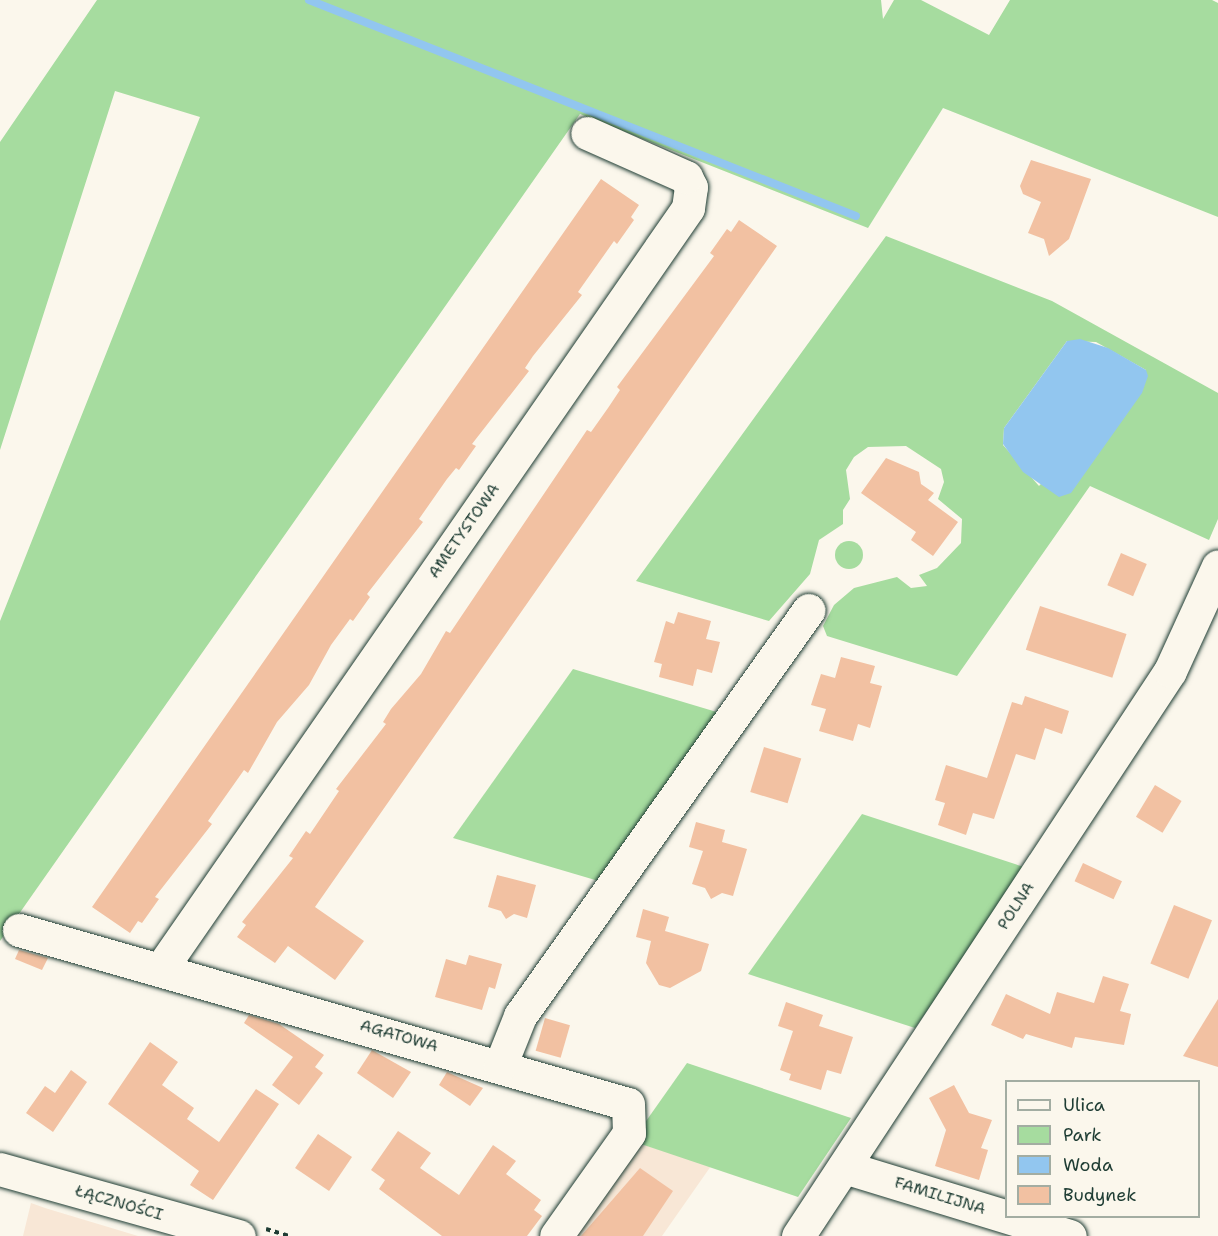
<!DOCTYPE html>
<meta charset="utf-8">
<style>
body{margin:0}
#map{position:relative;width:1218px;height:1236px;overflow:hidden;background:#fbf7ec;font-family:"Shantell Sans",sans-serif}
div>[style]{position:absolute}
.built>*{inset:0;background:#f8e7d6}
.green>*{inset:0;background:#a6dc9f}
.round{border-radius:50%}
.water>*{inset:0;background:#92c6ef}
.stream>*{height:8px;margin:-4px;padding:0 4px;transform-origin:4px;border-radius:4px;background:#92c6ef}
.building>*{inset:0;background:#f2c1a2;transform-origin:0 0}
.path>*{height:4px;margin-top:-2px;transform-origin:0;background:repeating-linear-gradient(90deg,#1f3d34 0 4.5px,transparent 0 9px)}
.roads{filter:drop-shadow(0 0 2px #1f3d34) drop-shadow(0 0 2px #1f3d34)}
.minor>*{height:33px;margin:-16.5px;padding:0 16.5px;transform-origin:16.5px;border-radius:16.5px;background:#fbf7ec}
span{translate:-50% -50%;white-space:nowrap;text-align:center;line-height:1.15;-webkit-text-stroke:5px #fbf7ec;paint-order:stroke}
.street-label{font-size:16px;color:#1f3d34}
.legend{position:absolute;left:1005px;top:1080px;width:195px;height:138px;box-sizing:border-box;background:#fbf7ec;border:2px solid #a3ada2;margin:0;padding:8px 10px;list-style:none;font-size:18px;color:#1f3d34}
.legend li{display:flex;align-items:center;gap:12px;height:30px}
.legend b{width:30px;border:2px solid #a3ada2}
</style>
<div id="map">
<div class="built">
<i style="clip-path:polygon(632px 1141px,711px 1166px,662px 1236px,566px 1236px)"></i>
<i style="clip-path:polygon(31px 1203px,45px 1208px,138px 1236px,23px 1236px)"></i>
</div>
<div class="green">
<i style="clip-path:polygon(97px 0,881px 0,883px 19px,894px 0,921px 0,989px 35px,1010px 0,1212px 0,1218px 3px,1218px 217px,943px 108px,868px 228px,580px 114px,0 941px,0 621px,200px 117px,115px 91px,0 450px,0 142px)"></i>
<i style="clip-path:polygon(evenodd,886px 236px,1052px 301px,1218px 393px,1218px 519px,1209px 540px,1090px 486px,957px 676px,827px 636px,823px 626px,834px 605px,854px 588px,897px 577px,911px 588px,927px 586px,919px 575px,937px 568px,961px 543px,962px 519px,938px 499px,944px 482px,941px 469px,906px 446px,868px 447px,854px 457px,846px 470px,850px 499px,843px 510px,843px 524px,819px 540px,810px 574px,769px 621px,636px 581px,886px 236px,1067px 341px,1096px 342px,1146px 370px,1039px 486px,1003px 445px,1004px 428px,1067px 341px)"></i>
<i class="round" style="left:835px;top:541px;width:28px;height:28px"></i>
<i style="clip-path:polygon(573px 669px,720px 713px,602px 882px,453px 838px)"></i>
<i style="clip-path:polygon(862px 814px,1027px 868px,915px 1028px,748px 974px)"></i>
<i style="clip-path:polygon(687px 1063px,851px 1118px,798px 1197px,632px 1141px)"></i>
</div>
<div class="water">
<i style="clip-path:polygon(1080px 339px,1108px 348px,1146px 370px,1148px 376px,1142px 393px,1071px 493px,1059px 497px,1023px 472px,1003px 444px,1004px 428px,1067px 341px)"></i>
</div>
<div class="stream">
<i style="left:309px;top:0;width:588px;rotate:21.55deg"></i>
</div>
<div class="building">
<i style="clip-path:polygon(1031px 160px,1091px 179px,1069px 239px,1049px 256px,1044px 239px,1028px 233px,1041px 202px,1023px 194px,1020px 186px)"></i>
<i style="clip-path:polygon(601px 179px,639px 205px,631px 217px,634px 220px,617px 244px,614px 241px,578px 292px,582px 295px,533px 356px,525px 368px,529px 371px,472px 444px,476px 446px,459px 470px,456px 468px,447px 479px,419px 519px,423px 522px,367px 594px,370px 597px,353px 621px,350px 619px,331px 645px,309px 685px,277px 722px,248px 773px,244px 770px,208px 821px,212px 824px,155px 897px,159px 899px,142px 923px,138px 921px,130px 933px,92px 907px)"></i>
<i style="clip-path:polygon(739px 220px,777px 246px,315px 907px,364px 941px,335px 980px,288px 946px,275px 963px,237px 937px,246px 925px,242px 922px,293px 858px,289px 856px,306px 831px,310px 834px,339px 791px,336px 789px,386px 724px,383px 722px,391px 709px,421px 674px,446px 631px,450px 633px,587px 430px,591px 432px,608px 408px,620px 390px,617px 387px,714px 256px,710px 253px,727px 229px,731px 232px)"></i>
<i style="clip-path:polygon(886px 458px,919px 472px,921px 484px,934px 493px,928px 500px,958px 522px,933px 556px,911px 540px,916px 532px,861px 493px)"></i>
<i style="left:1121px;top:553px;width:28px;height:35px;rotate:23deg"></i>
<i style="left:1040px;top:606px;width:91px;height:46px;rotate:18deg"></i>
<i style="clip-path:polygon(678px 612px,711px 621px,706px 639px,720px 642px,712px 673px,697px 669px,693px 686px,659px 677px,662px 664px,654px 662px,666px 621px,674px 624px)"></i>
<i style="clip-path:polygon(841px 657px,875px 666px,870px 683px,882px 686px,870px 728px,858px 724px,853px 741px,819px 731px,826px 709px,811px 705px,821px 674px,835px 678px)"></i>
<i style="clip-path:polygon(1025px 696px,1069px 711px,1062px 734px,1045px 728px,1035px 760px,1016px 754px,994px 819px,973px 813px,966px 835px,938px 825px,945px 803px,935px 800px,946px 765px,987px 778px,1012px 702px,1022px 705px)"></i>
<i style="left:764px;top:747px;width:39px;height:47px;rotate:17deg"></i>
<i style="left:1155px;top:785px;width:31px;height:37px;rotate:31deg"></i>
<i style="clip-path:polygon(696px 822px,725px 830px,722px 842px,747px 849px,733px 896px,722px 893px,711px 899px,705px 888px,692px 884px,703px 851px,689px 847px)"></i>
<i style="left:1083px;top:863px;width:43px;height:20px;rotate:25deg"></i>
<i style="clip-path:polygon(497px 875px,536px 885px,527px 918px,514px 914px,506px 919px,501px 911px,488px 907px)"></i>
<i style="left:1174px;top:905px;width:41px;height:63px;rotate:22deg"></i>
<i style="clip-path:polygon(643px 909px,669px 917px,665px 931px,709px 944px,701px 971px,670px 988px,659px 985px,646px 963px,651px 941px,636px 937px)"></i>
<i style="clip-path:polygon(19px 950px,48px 958px,42px 970px,15px 959px)"></i>
<i style="clip-path:polygon(469px 955px,502px 964px,495px 989px,489px 987px,482px 1010px,435px 997px,446px 959px,466px 965px)"></i>
<i style="clip-path:polygon(1103px 976px,1129px 984px,1120px 1011px,1131px 1014px,1124px 1045px,1075px 1037px,1072px 1048px,1026px 1034px,1023px 1039px,991px 1025px,1006px 994px,1050px 1014px,1057px 992px,1094px 1003px)"></i>
<i style="clip-path:polygon(1218px 999px,1218px 1067px,1183px 1056px)"></i>
<i style="clip-path:polygon(786px 1002px,823px 1015px,819px 1026px,853px 1037px,841px 1074px,827px 1070px,821px 1090px,789px 1080px,791px 1074px,780px 1070px,793px 1031px,778px 1026px)"></i>
<i style="clip-path:polygon(249px 1015px,279px 1024px,324px 1055px,315px 1067px,323px 1073px,299px 1105px,272px 1085px,293px 1057px,244px 1023px)"></i>
<i style="left:545px;top:1018px;width:26px;height:34px;rotate:16deg"></i>
<i style="clip-path:polygon(150px 1042px,178px 1062px,162px 1085px,194px 1108px,187px 1119px,219px 1142px,256px 1089px,279px 1104px,213px 1200px,190px 1185px,199px 1171px,108px 1104px)"></i>
<i style="clip-path:polygon(372px 1050px,411px 1072px,393px 1098px,357px 1073px)"></i>
<i style="clip-path:polygon(71px 1070px,87px 1082px,53px 1132px,26px 1113px,45px 1086px,55px 1093px)"></i>
<i style="clip-path:polygon(447px 1072px,483px 1088px,470px 1106px,439px 1085px)"></i>
<i style="clip-path:polygon(954px 1085px,969px 1113px,992px 1120px,981px 1148px,988px 1150px,979px 1180px,935px 1166px,946px 1130px,929px 1098px)"></i>
<i style="clip-path:polygon(398px 1131px,431px 1153px,420px 1168px,459px 1195px,493px 1145px,516px 1161px,506px 1174px,541px 1200px,534px 1210px,542px 1216px,527px 1236px,442px 1236px,379px 1189px,385px 1180px,371px 1170px)"></i>
<i style="left:318px;top:1134px;width:41px;height:41px;rotate:34deg"></i>
<i style="clip-path:polygon(640px 1168px,673px 1191px,643px 1236px,581px 1236px)"></i>
</div>
<div class="path">
<i style="left:266px;top:1229px;width:24px;rotate:17deg"></i>
</div>
<div class="roads">
<div class="minor">
<i style="left:19px;top:930px;width:633px;rotate:15.95deg"></i>
<i style="left:628px;top:1104px;width:29px;rotate:88deg"></i>
<i style="left:629px;top:1133px;width:126px;rotate:125.3deg"></i>
<i style="left:160px;top:970px;width:927px;rotate:-55.28deg"></i>
<i style="left:688px;top:208px;width:21px;rotate:-82deg"></i>
<i style="left:691px;top:187px;width:11px;rotate:-117deg"></i>
<i style="left:686px;top:177px;width:108px;rotate:-156deg"></i>
<i style="left:500px;top:1066px;width:54px;rotate:-68.2deg"></i>
<i style="left:520px;top:1016px;width:498px;rotate:-54.6deg"></i>
<i style="left:844px;top:1167px;width:236px;rotate:17deg"></i>
<i style="left:0;top:1169px;width:248px;rotate:15.7deg"></i>
<i style="left:798px;top:1236px;width:676px;rotate:-56.64deg"></i>
<i style="left:1170px;top:671px;width:115px;rotate:-65.4deg"></i>
</div>
</div>
<div class="street-label">
<span style="left:464px;top:531px;rotate:-55deg">AMETYSTOWA</span>
<span style="left:1016px;top:906px;rotate:-57deg">POLNA</span>
<span style="left:399px;top:1036px;rotate:16deg">AGATOWA</span>
<span style="left:940px;top:1196px;rotate:17deg">FAMILIJNA</span>
<span style="left:119px;top:1203px;rotate:16deg">ŁĄCZNOŚCI</span>
</div>
<ul class="legend">
<li><b style="height:8px;background:#fbf7ec"></b>Ulica</li>
<li><b style="height:16px;background:#a6dc9f"></b>Park</li>
<li><b style="height:16px;background:#92c6ef"></b>Woda</li>
<li><b style="height:16px;background:#f2c1a2"></b>Budynek</li>
</ul>
</div>
